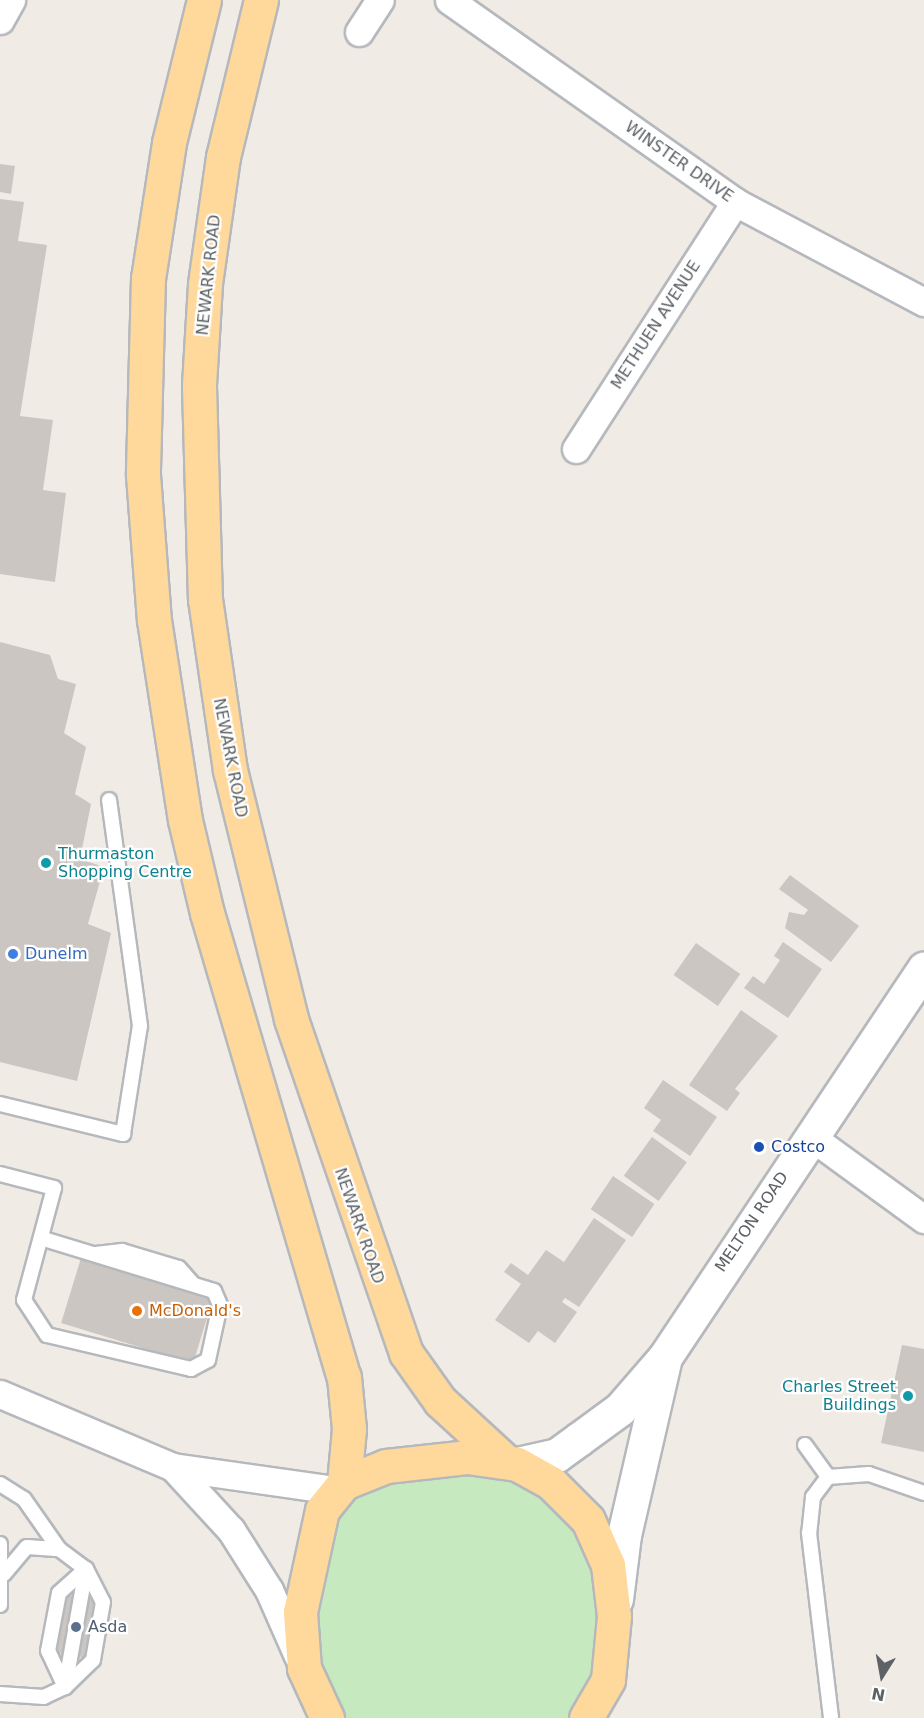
<!DOCTYPE html>
<style>
body{margin:0}
#map{position:relative;width:924px;height:1718px;overflow:hidden;background:#f0ebe4;font-family:"DejaVu Sans",sans-serif}
div>[style]{position:absolute}
[style*='--x']{left:calc(var(--x)*1px);top:calc(var(--y)*1px);width:calc(var(--w)*1px);rotate:calc(var(--a)*1deg)}
.green>*{inset:0;background:#c6e9bf}
.building>*{inset:0;background:#cbc6c1;transform-origin:0 0}
.roads{filter:drop-shadow(2px 0 #b5b8bc) drop-shadow(-2px 0 #b5b8bc) drop-shadow(0 2px #b5b8bc) drop-shadow(0 -2px #b5b8bc)}
.service>*{height:14px;margin:-7px;padding:0 7px;transform-origin:7px;border-radius:7px;background:#fff}
.minor>*{height:27px;margin:-13.5px;padding:0 13.5px;transform-origin:13.5px;border-radius:13.5px;background:#fff}
.tertiary>*{height:33px;margin:-16.5px;padding:0 16.5px;transform-origin:16.5px;border-radius:16.5px;background:#fff}
.trunk>*{height:33px;margin:-16.5px;padding:0 16.5px;transform-origin:16.5px;border-radius:16.5px;background:#ffd89b}
.dots>*{width:16px;height:16px;translate:-50% -50%;box-sizing:border-box;border:3px solid #fff;border-radius:50%}
span{translate:-50% -50%;white-space:nowrap;text-align:center;line-height:1.15;-webkit-text-stroke:4.5px #fff;paint-order:stroke}
.street-label{font-size:16px;color:#5c6266}
.culture-label{font-size:16px;color:#0d838f}
.left{translate:0 -50%;text-align:left}
.right{translate:-100% -50%;text-align:right}
.shop-label{font-size:16px;color:#366cbe}
.transit-label{font-size:16px;color:#164399}
.food-label{font-size:16px;color:#c56008}
.service-label{font-size:16px;color:#4e5e75}
.north{position:absolute;left:852px;top:1646px;width:60px;height:60px;-webkit-text-stroke:4px #fff;paint-order:stroke;rotate:191deg;font-size:16px;font-weight:700;line-height:24px;text-align:center;color:#5c6266}
.north::after{content:'';display:block;margin:auto;width:21px;height:27px;background:#5c6266;clip-path:polygon(50% 0,100% 100%,50% 72%,0 100%)}
</style>
<div id="map">
<div class="green">
<i style="clip-path:polygon(503px 1459px,588px 1520px,614px 1616px,586px 1718px,327px 1718px,300px 1612px,335px 1490px)"></i>
</div>
<div class="building">
<i style="clip-path:polygon(0 164px,15px 166px,11px 194px,0 192px)"></i>
<i style="clip-path:polygon(0 199px,24px 202px,18px 241px,47px 245px,20px 416px,53px 420px,43px 490px,66px 493px,55px 582px,0 574px)"></i>
<i style="clip-path:polygon(0 642px,50px 655px,58px 679px,76px 684px,64px 733px,86px 747px,75px 794px,91px 804px,80px 859px,104px 867px,88px 924px,111px 933px,77px 1081px,0 1062px)"></i>
<i style="clip-path:polygon(790px 875px,859px 926px,831px 962px,785px 928px,789px 912px,804px 915px,808px 910px,779px 889px)"></i>
<i style="clip-path:polygon(783px 942px,822px 969px,788px 1018px,744px 988px,753px 976px,764px 984px,780px 960px,774px 956px)"></i>
<i style="left:696px;top:943px;width:54px;height:39px;rotate:35deg"></i>
<i style="clip-path:polygon(741px 1010px,778px 1036px,735px 1089px,740px 1093px,727px 1111px,689px 1085px)"></i>
<i style="clip-path:polygon(663px 1080px,717px 1117px,690px 1156px,653px 1131px,661px 1120px,644px 1108px)"></i>
<i style="left:652px;top:1137px;width:43px;height:48px;rotate:36deg"></i>
<i style="left:613px;top:1176px;width:50px;height:40px;rotate:34deg"></i>
<i style="clip-path:polygon(594px 1218px,626px 1240px,579px 1307px,565px 1298px,562px 1302px,577px 1312px,555px 1343px,538px 1331px,529px 1343px,495px 1320px,521px 1284px,504px 1272px,511px 1263px,528px 1275px,546px 1250px,564px 1262px)"></i>
<i style="left:81px;top:1258px;width:138px;height:68px;rotate:17deg"></i>
<i style="clip-path:polygon(902px 1345px,924px 1349px,924px 1452px,881px 1443px)"></i>
<i style="left:54px;top:1592px;width:57px;height:59px;rotate:11deg"></i>
</div>
<div class="roads">
<div class="service">
<i style="--x:0;--y:1104;--w:127;--a:13.7"></i>
<i style="--x:123;--y:1134;--w:109;--a:-81.1"></i>
<i style="--x:140;--y:1026;--w:228;--a:-97.8"></i>
<i style="--x:0;--y:1174;--w:56;--a:14.5"></i>
<i style="--x:54;--y:1188;--w:116;--a:105"></i>
<i style="--x:24;--y:1300;--w:42;--a:56.7"></i>
<i style="--x:47;--y:1335;--w:148;--a:13.3"></i>
<i style="--x:191;--y:1369;--w:19;--a:-28"></i>
<i style="--x:208;--y:1360;--w:56;--a:-77.7"></i>
<i style="--x:220;--y:1305;--w:15;--a:-113"></i>
<i style="--x:214;--y:1291;--w:181;--a:-163"></i>
<i style="--x:96;--y:1254;--w:26;--a:-7"></i>
<i style="--x:122;--y:1251;--w:59;--a:16.6"></i>
<i style="--x:179;--y:1268;--w:21;--a:49"></i>
<i style="--x:805;--y:1445;--w:39;--a:54"></i>
<i style="--x:828;--y:1477;--w:41;--a:-4.2"></i>
<i style="--x:869;--y:1474;--w:58;--a:19.1"></i>
<i style="--x:828;--y:1477;--w:25;--a:127"></i>
<i style="--x:813;--y:1497;--w:36;--a:96"></i>
<i style="--x:809;--y:1533;--w:186;--a:83.2"></i>
<i style="--x:0;--y:1484;--w:28;--a:32"></i>
<i style="--x:24;--y:1499;--w:61;--a:55"></i>
<i style="--x:59;--y:1549;--w:34;--a:37"></i>
<i style="--x:86;--y:1569;--w:120;--a:100.1"></i>
<i style="--x:65;--y:1687;--w:23;--a:155"></i>
<i style="--x:44;--y:1697;--w:44;--a:-176.1"></i>
<i style="--x:0;--y:1544;--w:61;--a:90"></i>
<i style="--x:86;--y:1569;--w:37;--a:63"></i>
<i style="--x:103;--y:1602;--w:59;--a:99.8"></i>
<i style="--x:93;--y:1660;--w:39;--a:136"></i>
<i style="--x:65;--y:1687;--w:40;--a:-115"></i>
<i style="--x:48;--y:1651;--w:59;--a:-79.3"></i>
<i style="--x:59;--y:1593;--w:36;--a:-42"></i>
<i style="--x:4;--y:1574;--w:35;--a:-50"></i>
<i style="--x:27;--y:1547;--w:32;--a:4"></i>
</div>
<div class="minor">
<i style="--x:449;--y:0;--w:350;--a:35.2"></i>
<i style="--x:735;--y:202;--w:214;--a:27.9"></i>
<i style="--x:0;--y:20;--w:23;--a:-61"></i>
<i style="--x:359;--y:32;--w:38;--a:-57"></i>
<i style="--x:576;--y:449;--w:294;--a:-57.2"></i>
<i style="--x:810;--y:1136;--w:141;--a:36.1"></i>
<i style="--x:0;--y:1394;--w:188;--a:22.9"></i>
<i style="--x:173;--y:1467;--w:164;--a:8.1"></i>
<i style="--x:173;--y:1467;--w:86;--a:47.4"></i>
<i style="--x:231;--y:1530;--w:71;--a:57.7"></i>
<i style="--x:269;--y:1590;--w:72;--a:66.3"></i>
</div>
<div class="tertiary">
<i style="--x:517;--y:1464;--w:41;--a:-12.7"></i>
<i style="--x:557;--y:1455;--w:27;--a:-36"></i>
<i style="--x:579;--y:1439;--w:51;--a:-36.2"></i>
<i style="--x:620;--y:1409;--w:69;--a:-49.1"></i>
<i style="--x:665;--y:1357;--w:467;--a:-56.3"></i>
<i style="--x:616;--y:1599;--w:64;--a:-82.9"></i>
<i style="--x:624;--y:1535;--w:178;--a:-77"></i>
</div>
<div class="trunk">
<i style="--x:204;--y:0;--w:147;--a:103.8"></i>
<i style="--x:169;--y:143;--w:137;--a:98.8"></i>
<i style="--x:148;--y:278;--w:197;--a:91.5"></i>
<i style="--x:143;--y:475;--w:145;--a:85.7"></i>
<i style="--x:154;--y:620;--w:202;--a:81.2"></i>
<i style="--x:185;--y:820;--w:96;--a:76.7"></i>
<i style="--x:207;--y:913;--w:484;--a:73.6"></i>
<i style="--x:344;--y:1377;--w:52;--a:84.5"></i>
<i style="--x:349;--y:1429;--w:54;--a:95.3"></i>
<i style="--x:261;--y:0;--w:162;--a:103.6"></i>
<i style="--x:223;--y:157;--w:128;--a:98.1"></i>
<i style="--x:205;--y:284;--w:102;--a:93.4"></i>
<i style="--x:199;--y:386;--w:213;--a:88.4"></i>
<i style="--x:205;--y:599;--w:173;--a:81.7"></i>
<i style="--x:230;--y:770;--w:256;--a:76.2"></i>
<i style="--x:291;--y:1019;--w:353;--a:71"></i>
<i style="--x:406;--y:1353;--w:59;--a:54.7"></i>
<i style="--x:440;--y:1401;--w:86;--a:42.6"></i>
<i style="--x:327;--y:1718;--w:55;--a:-114.7"></i>
<i style="--x:304;--y:1668;--w:56;--a:-94.1"></i>
<i style="--x:300;--y:1612;--w:104;--a:-77.8"></i>
<i style="--x:322;--y:1510;--w:35;--a:-51"></i>
<i style="--x:344;--y:1483;--w:45;--a:-22"></i>
<i style="--x:386;--y:1466;--w:81;--a:-6.3"></i>
<i style="--x:467;--y:1457;--w:50;--a:8"></i>
<i style="--x:517;--y:1464;--w:39;--a:29"></i>
<i style="--x:551;--y:1483;--w:52;--a:45"></i>
<i style="--x:588;--y:1520;--w:49;--a:66"></i>
<i style="--x:608;--y:1565;--w:51;--a:83.3"></i>
<i style="--x:614;--y:1616;--w:64;--a:95.4"></i>
<i style="--x:608;--y:1680;--w:44;--a:120.1"></i>
</div>
</div>
<div class="dots">
<i style="left:46px;top:863px;background:#0f9aa8"></i>
<i style="left:13px;top:954px;background:#3f7fe0"></i>
<i style="left:759px;top:1147px;background:#1a4fb4"></i>
<i style="left:137px;top:1311px;background:#e8710a"></i>
<i style="left:908px;top:1396px;background:#0f9aa8"></i>
<i style="left:76px;top:1627px;background:#5c6f8a"></i>
</div>
<div class="street-label">
<span style="left:679px;top:162px;rotate:35deg">WINSTER DRIVE</span>
<span style="left:209px;top:275px;rotate:-84deg">NEWARK ROAD</span>
<span style="left:656px;top:325px;rotate:-57deg">METHUEN AVENUE</span>
<span style="left:230px;top:758px;rotate:79deg">NEWARK ROAD</span>
<span style="left:752px;top:1222px;rotate:-56deg">MELTON ROAD</span>
<span style="left:359px;top:1226px;rotate:71deg">NEWARK ROAD</span>
</div>
<div class="culture-label">
<span class="left" style="left:58px;top:863px">Thurmaston<br>Shopping Centre</span>
<span class="right" style="left:896px;top:1396px">Charles Street<br>Buildings</span>
</div>
<div class="shop-label">
<span class="left" style="left:25px;top:954px">Dunelm</span>
</div>
<div class="transit-label">
<span class="left" style="left:771px;top:1147px">Costco</span>
</div>
<div class="food-label">
<span class="left" style="left:149px;top:1311px">McDonald's</span>
</div>
<div class="service-label">
<span class="left" style="left:88px;top:1627px">Asda</span>
</div>
<div class="north">N</div>
</div>
